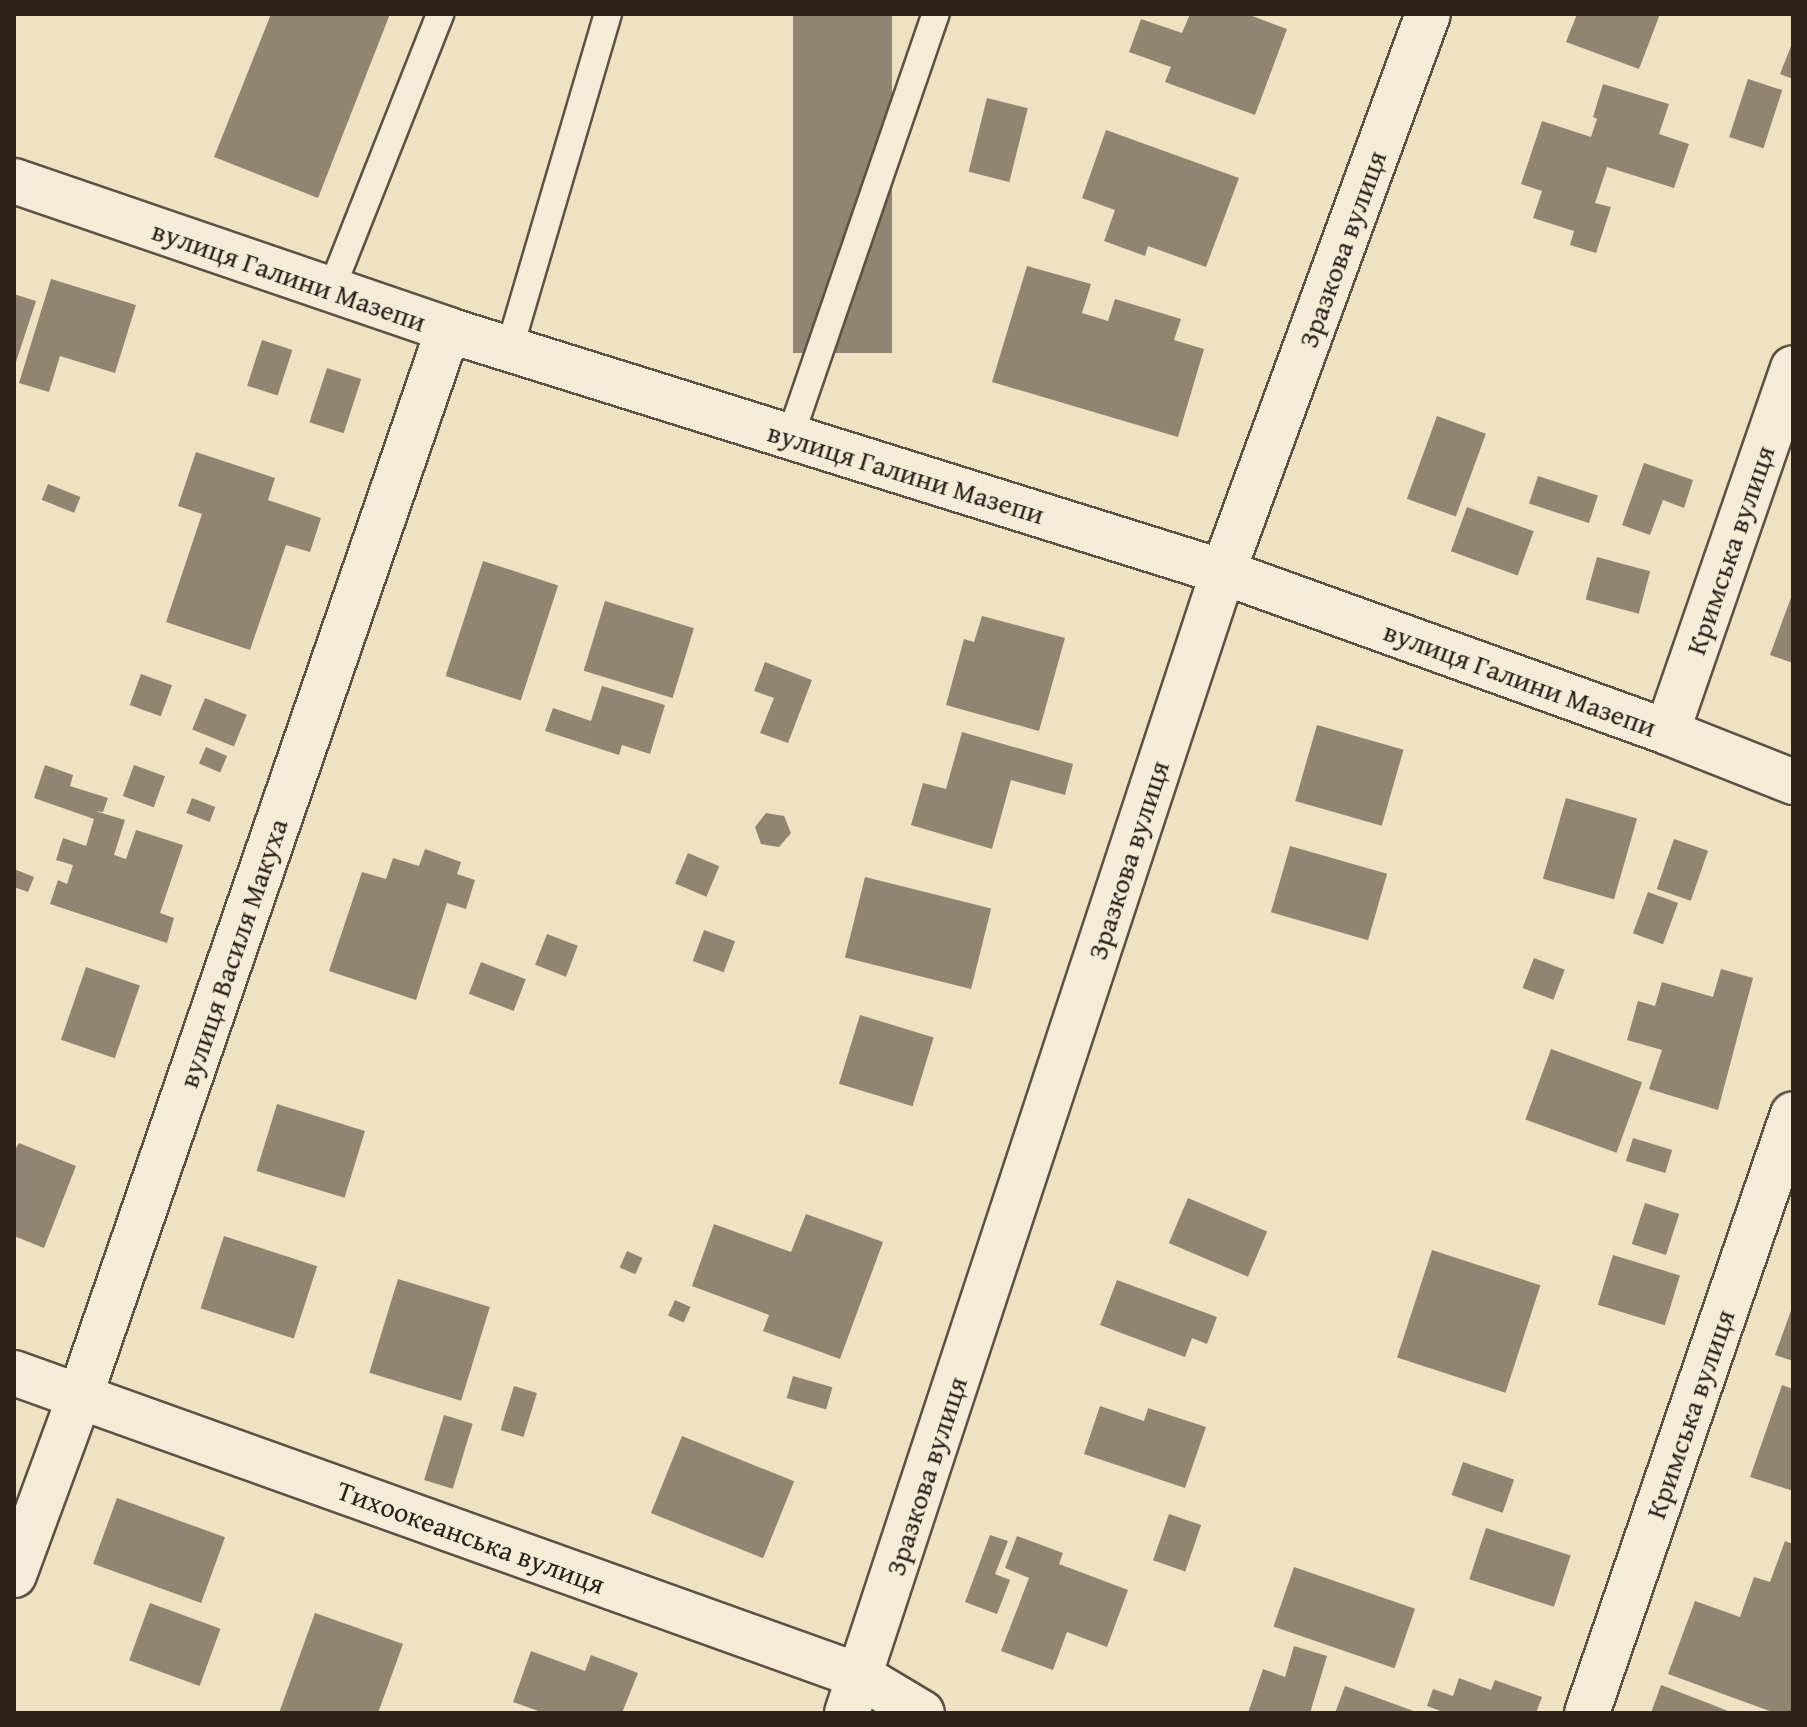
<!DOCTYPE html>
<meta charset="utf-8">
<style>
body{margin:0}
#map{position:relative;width:1807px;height:1727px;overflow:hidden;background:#efe2c3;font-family:"Gentium Book Plus",serif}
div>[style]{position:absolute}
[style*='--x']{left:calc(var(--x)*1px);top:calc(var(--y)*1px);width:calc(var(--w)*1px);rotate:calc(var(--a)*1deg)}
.building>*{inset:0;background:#918572;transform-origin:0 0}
.roads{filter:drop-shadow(2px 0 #5d5044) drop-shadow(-2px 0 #5d5044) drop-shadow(0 2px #5d5044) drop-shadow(0 -2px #5d5044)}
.service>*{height:26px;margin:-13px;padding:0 13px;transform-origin:13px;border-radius:13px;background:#f5ecd8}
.minor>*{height:44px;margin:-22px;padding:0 22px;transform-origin:22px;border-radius:22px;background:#f5ecd8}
.tertiary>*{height:44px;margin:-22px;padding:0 22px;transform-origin:22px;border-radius:22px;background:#f5ecd8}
span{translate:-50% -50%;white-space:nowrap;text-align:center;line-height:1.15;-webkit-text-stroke:7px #f5ecd8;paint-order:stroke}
.street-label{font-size:28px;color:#2c201a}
.frame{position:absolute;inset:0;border:16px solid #2c201a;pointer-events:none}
</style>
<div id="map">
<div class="building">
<i style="clip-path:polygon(271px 14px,390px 14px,318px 198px,214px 157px)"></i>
<i style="left:793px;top:14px;width:99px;height:339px"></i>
<i style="clip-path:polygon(1190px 14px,1247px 14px,1287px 29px,1255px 115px,1165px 82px,1171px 67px,1129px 52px,1141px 19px,1182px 33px)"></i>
<i style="clip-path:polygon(1577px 14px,1660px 14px,1639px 69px,1566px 42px)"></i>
<i style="clip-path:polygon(1793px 41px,1793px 79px,1780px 74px)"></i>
<i style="left:1748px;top:79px;width:36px;height:61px;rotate:18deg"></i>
<i style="clip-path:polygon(1603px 84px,1669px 104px,1659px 134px,1689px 144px,1674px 188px,1607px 167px,1595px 203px,1611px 207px,1596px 253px,1570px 245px,1574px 231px,1533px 218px,1542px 191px,1521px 184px,1542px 121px,1591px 137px,1597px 119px,1593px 117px)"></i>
<i style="left:987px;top:98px;width:42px;height:76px;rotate:14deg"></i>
<i style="clip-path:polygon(1106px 130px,1239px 178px,1206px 267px,1148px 246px,1145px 256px,1104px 241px,1115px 210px,1082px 198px)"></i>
<i style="clip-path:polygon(1027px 266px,1091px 284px,1082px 313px,1108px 321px,1115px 299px,1181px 319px,1174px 340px,1204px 349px,1178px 437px,992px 382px)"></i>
<i style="clip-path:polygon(51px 279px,136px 305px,115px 373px,60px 356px,49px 392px,19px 383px)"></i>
<i style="clip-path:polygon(14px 294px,36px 301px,15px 365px,14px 365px)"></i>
<i style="left:262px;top:340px;width:32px;height:48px;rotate:18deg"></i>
<i style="left:327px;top:368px;width:36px;height:57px;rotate:18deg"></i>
<i style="left:1437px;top:416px;width:52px;height:88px;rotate:20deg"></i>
<i style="clip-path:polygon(196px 452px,275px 478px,268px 500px,321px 518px,310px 552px,286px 545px,250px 650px,166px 622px,202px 514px,178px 506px)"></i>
<i style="clip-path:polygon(1644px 463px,1693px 480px,1684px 508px,1663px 500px,1650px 535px,1622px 525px)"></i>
<i style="left:1538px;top:476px;width:63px;height:29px;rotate:18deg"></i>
<i style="left:48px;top:484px;width:35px;height:17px;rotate:22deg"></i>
<i style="left:1467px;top:507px;width:71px;height:47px;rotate:20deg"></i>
<i style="left:1597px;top:557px;width:55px;height:44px;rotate:15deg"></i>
<i style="left:483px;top:561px;width:79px;height:121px;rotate:18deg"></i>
<i style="clip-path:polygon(1793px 592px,1793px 663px,1770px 655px)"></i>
<i style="left:605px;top:601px;width:93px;height:73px;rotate:17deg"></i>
<i style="clip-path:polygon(982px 616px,1065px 638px,1039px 731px,946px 705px,964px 639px,974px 642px)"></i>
<i style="clip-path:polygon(765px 662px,812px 680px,788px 743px,760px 733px,774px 698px,754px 691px)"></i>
<i style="left:141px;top:674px;width:33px;height:33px;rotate:20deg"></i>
<i style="clip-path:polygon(602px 686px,665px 705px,650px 754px,622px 745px,619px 755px,545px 731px,553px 708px,591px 721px)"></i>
<i style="left:205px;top:698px;width:45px;height:34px;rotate:22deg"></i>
<i style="left:1317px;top:725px;width:90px;height:79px;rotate:16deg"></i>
<i style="clip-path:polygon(962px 732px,1073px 764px,1065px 795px,1011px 780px,992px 849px,911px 825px,923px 783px,946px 789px)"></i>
<i style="left:206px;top:747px;width:23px;height:18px;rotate:23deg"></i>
<i style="clip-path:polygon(45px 765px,73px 775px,70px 786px,108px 798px,103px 812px,95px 811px,125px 820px,114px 855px,126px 859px,136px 830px,183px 845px,160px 913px,174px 918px,167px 943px,50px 904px,58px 880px,67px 884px,73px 865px,56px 860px,63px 838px,86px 846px,94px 819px,34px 798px)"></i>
<i style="left:134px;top:765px;width:33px;height:33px;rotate:20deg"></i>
<i style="left:192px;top:798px;width:25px;height:16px;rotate:21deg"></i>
<i style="left:1566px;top:798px;width:74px;height:84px;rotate:16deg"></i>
<i style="clip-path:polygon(766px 813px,784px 816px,791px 833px,779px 847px,761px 844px,755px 827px)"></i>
<i style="left:1674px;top:839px;width:36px;height:53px;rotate:19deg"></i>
<i style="left:1290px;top:846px;width:101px;height:69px;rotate:16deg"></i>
<i style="clip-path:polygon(425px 849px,461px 862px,457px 874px,475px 880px,466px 909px,447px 903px,416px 1000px,329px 971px,362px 872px,386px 879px,393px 858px,419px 866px)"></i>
<i style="left:688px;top:853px;width:34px;height:33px;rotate:23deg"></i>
<i style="clip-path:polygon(14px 869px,34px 877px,28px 892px,14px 887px)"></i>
<i style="left:865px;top:877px;width:130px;height:83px;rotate:14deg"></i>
<i style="left:1648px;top:892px;width:32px;height:44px;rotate:20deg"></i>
<i style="left:704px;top:930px;width:33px;height:33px;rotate:20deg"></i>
<i style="left:547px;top:934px;width:33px;height:33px;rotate:21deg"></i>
<i style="left:1534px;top:958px;width:33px;height:32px;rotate:21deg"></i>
<i style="left:481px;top:962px;width:48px;height:34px;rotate:21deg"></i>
<i style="left:86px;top:967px;width:57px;height:77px;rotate:19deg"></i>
<i style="clip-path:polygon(1721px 969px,1753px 978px,1718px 1110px,1649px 1089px,1662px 1050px,1627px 1040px,1638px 1001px,1655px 1006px,1662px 982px,1713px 997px)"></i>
<i style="left:860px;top:1015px;width:77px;height:72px;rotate:17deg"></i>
<i style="left:1551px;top:1049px;width:97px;height:75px;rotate:20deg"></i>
<i style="left:277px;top:1104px;width:92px;height:70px;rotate:17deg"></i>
<i style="left:1633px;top:1138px;width:41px;height:24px;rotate:17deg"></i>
<i style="clip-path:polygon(19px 1143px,76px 1166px,44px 1248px,14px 1236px,14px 1151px)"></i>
<i style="left:1188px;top:1198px;width:86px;height:49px;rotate:23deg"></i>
<i style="left:1645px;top:1203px;width:36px;height:43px;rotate:18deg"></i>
<i style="clip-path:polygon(806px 1214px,883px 1242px,840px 1359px,763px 1331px,769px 1315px,692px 1286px,714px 1224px,791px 1252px)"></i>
<i style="left:224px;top:1236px;width:98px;height:76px;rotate:18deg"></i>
<i style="left:1432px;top:1250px;width:114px;height:113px;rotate:18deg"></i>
<i style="left:627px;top:1251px;width:17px;height:18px;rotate:24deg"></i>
<i style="left:1613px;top:1255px;width:70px;height:52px;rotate:17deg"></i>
<i style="left:398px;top:1279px;width:96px;height:98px;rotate:17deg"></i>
<i style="clip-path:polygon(1117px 1280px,1217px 1317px,1207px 1344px,1192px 1338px,1185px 1357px,1100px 1325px)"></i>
<i style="left:675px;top:1300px;width:17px;height:17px;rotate:24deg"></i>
<i style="clip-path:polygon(1793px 1305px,1793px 1361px,1775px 1355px)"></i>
<i style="left:793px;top:1376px;width:41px;height:23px;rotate:16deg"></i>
<i style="clip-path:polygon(1782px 1385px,1793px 1389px,1793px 1491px,1750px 1477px)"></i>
<i style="left:514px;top:1386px;width:24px;height:46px;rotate:17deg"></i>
<i style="clip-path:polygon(1100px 1406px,1144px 1421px,1148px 1408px,1206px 1427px,1185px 1488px,1084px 1454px)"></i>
<i style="left:444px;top:1415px;width:30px;height:68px;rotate:17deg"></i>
<i style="left:682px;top:1436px;width:121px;height:83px;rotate:22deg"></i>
<i style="left:1463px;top:1462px;width:54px;height:35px;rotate:19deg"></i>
<i style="left:117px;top:1498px;width:115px;height:70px;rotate:20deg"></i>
<i style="left:1169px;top:1514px;width:34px;height:49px;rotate:19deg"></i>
<i style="left:1486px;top:1528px;width:89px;height:54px;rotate:18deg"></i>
<i style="clip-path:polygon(990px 1535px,1008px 1541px,995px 1574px,1010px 1580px,997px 1614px,965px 1602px)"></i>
<i style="clip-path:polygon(1017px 1536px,1063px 1553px,1059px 1564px,1128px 1590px,1107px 1647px,1067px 1632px,1053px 1670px,1001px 1651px,1029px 1578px,1005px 1568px)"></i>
<i style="clip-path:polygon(1785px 1541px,1793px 1544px,1793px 1713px,1775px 1713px,1668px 1674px,1695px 1601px,1740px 1617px,1754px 1577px,1770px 1582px)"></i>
<i style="left:1294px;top:1567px;width:128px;height:63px;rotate:19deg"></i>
<i style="left:150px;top:1603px;width:75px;height:61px;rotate:20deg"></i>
<i style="clip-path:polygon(315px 1613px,403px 1644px,378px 1713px,279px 1713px)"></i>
<i style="clip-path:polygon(1294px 1646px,1327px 1656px,1310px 1713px,1248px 1713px,1263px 1669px,1285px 1677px)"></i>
<i style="clip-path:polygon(531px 1651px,585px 1671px,591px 1655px,638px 1673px,622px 1713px,544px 1713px,513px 1702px)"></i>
<i style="clip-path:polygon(1459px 1678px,1491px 1690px,1495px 1680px,1542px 1697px,1536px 1713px,1446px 1713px,1427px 1706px,1433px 1689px,1453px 1696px)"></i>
<i style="clip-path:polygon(1661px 1685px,1713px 1705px,1733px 1713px,1651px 1713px)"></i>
<i style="clip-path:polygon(1345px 1686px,1419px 1713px,1335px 1713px)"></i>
</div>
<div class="roads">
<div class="service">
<i style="--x:331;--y:290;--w:297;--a:-68.4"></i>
<i style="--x:509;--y:350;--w:350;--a:-73.6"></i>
<i style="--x:790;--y:437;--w:447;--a:-71"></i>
</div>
<div class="minor">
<i style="--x:14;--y:181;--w:459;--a:18.9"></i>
<i style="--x:448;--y:330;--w:812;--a:17.34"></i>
<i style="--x:1223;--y:572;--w:472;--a:19.8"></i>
<i style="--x:1667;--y:732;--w:136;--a:21.6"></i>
<i style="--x:1667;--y:732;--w:385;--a:-70.9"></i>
<i style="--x:14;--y:1373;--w:899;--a:19.71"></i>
<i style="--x:860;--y:1676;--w:72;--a:30.8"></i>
<i style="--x:14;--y:1575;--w:191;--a:-69.8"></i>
<i style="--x:80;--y:1396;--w:1128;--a:-70.95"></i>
<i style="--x:1587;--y:1713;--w:633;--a:-71.02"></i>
</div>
<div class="tertiary">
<i style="--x:847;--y:1713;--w:1201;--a:-71.76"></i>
<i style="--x:1223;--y:572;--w:594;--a:-69.83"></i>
</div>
</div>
<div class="street-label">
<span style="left:1342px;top:249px;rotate:-70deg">Зразкова вулиця</span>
<span style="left:289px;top:276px;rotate:19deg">вулиця Галини Мазепи</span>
<span style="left:906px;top:473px;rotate:17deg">вулиця Галини Мазепи</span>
<span style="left:1730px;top:550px;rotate:-71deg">Кримська вулиця</span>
<span style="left:1520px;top:679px;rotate:20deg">вулиця Галини Мазепи</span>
<span style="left:1128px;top:860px;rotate:-72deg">Зразкова вулиця</span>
<span style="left:233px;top:953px;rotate:-71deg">вулиця Василя Макуха</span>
<span style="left:1690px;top:1414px;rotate:-71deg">Кримська вулиця</span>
<span style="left:926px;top:1476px;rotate:-72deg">Зразкова вулиця</span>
<span style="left:471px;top:1537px;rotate:20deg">Тихоокеанська вулиця</span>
</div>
<div class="frame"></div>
</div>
